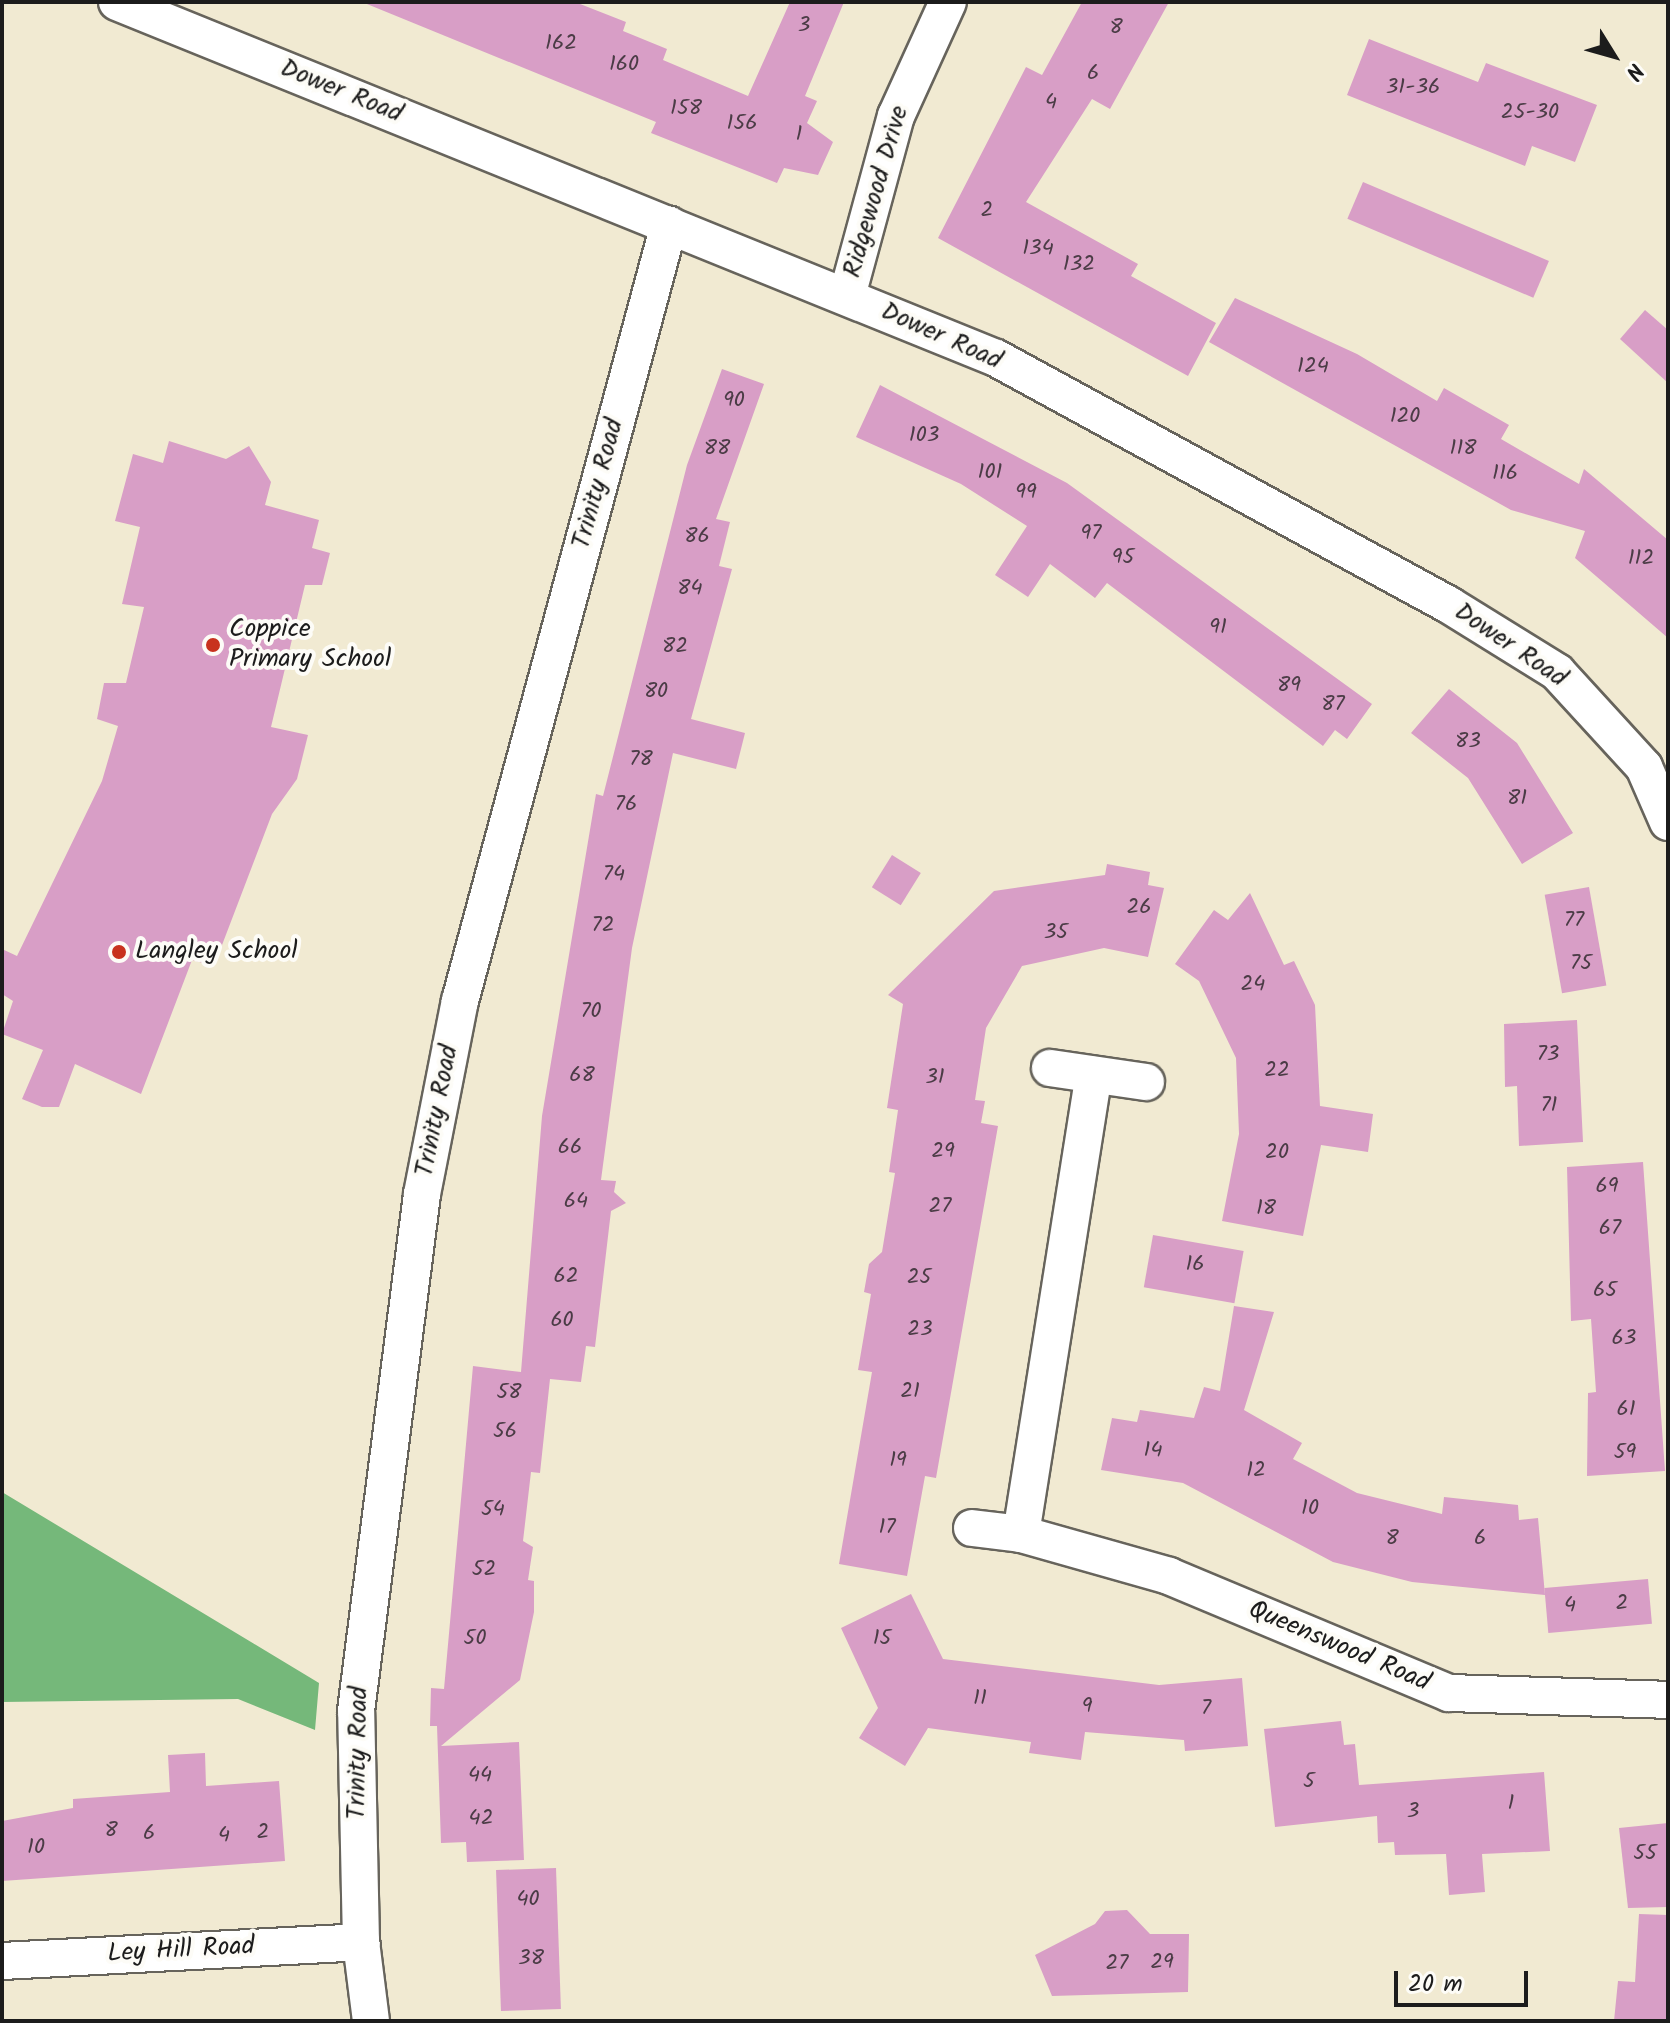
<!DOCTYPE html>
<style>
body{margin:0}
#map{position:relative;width:1670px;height:2023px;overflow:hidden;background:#f1ead2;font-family:Kalam,sans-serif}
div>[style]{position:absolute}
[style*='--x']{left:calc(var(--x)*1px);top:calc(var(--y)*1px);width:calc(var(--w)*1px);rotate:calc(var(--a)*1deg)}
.forest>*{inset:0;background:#75b87a}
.building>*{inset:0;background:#d89ec6;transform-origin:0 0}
.roads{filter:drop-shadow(2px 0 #67645c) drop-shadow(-2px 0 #67645c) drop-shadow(0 2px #67645c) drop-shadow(0 -2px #67645c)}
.street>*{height:36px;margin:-18px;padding:0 18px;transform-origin:18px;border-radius:18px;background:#fff}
.dots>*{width:22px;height:22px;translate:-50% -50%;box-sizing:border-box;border:4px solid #fdfcf7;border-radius:50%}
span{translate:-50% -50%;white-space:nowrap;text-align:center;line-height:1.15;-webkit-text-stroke:8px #fdfcf7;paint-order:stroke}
.number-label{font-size:22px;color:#4b3c46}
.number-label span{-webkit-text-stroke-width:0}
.street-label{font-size:26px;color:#1c1c1c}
.poi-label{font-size:26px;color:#1c1c1c}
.left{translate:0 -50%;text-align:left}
.frame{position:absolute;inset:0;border:4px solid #1c1c1c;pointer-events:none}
.north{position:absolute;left:1574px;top:16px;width:80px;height:80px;-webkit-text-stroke:6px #fdfcf7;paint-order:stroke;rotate:127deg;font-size:22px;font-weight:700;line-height:32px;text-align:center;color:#1c1c1c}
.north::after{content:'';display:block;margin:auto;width:28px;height:36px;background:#1c1c1c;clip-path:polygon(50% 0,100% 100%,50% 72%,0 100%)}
.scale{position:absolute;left:1394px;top:1971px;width:134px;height:36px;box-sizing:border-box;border:4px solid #1c1c1c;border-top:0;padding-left:10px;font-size:24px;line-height:28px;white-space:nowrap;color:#1c1c1c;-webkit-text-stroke:6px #fdfcf7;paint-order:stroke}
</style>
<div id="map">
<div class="forest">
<i style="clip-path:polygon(2px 1492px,319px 1683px,315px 1730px,238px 1699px,2px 1702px)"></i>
</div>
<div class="building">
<i style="clip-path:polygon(362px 2px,575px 2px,626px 22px,623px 31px,667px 49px,663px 60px,748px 96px,790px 2px,844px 2px,805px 96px,817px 101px,807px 123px,833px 142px,818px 175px,784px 168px,777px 183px,651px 133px,656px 122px)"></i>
<i style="clip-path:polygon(1082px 2px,1169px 2px,1110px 109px,1092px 99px,1026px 202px,1138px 264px,1131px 276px,1216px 323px,1188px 376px,938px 238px,1026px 67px,1042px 75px)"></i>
<i style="clip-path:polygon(1369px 39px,1478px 82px,1486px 63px,1597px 105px,1575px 162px,1532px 146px,1525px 166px,1347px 95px)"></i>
<i style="left:1363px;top:182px;width:202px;height:40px;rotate:23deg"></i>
<i style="clip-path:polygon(1235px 298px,1357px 354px,1437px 401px,1444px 388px,1509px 425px,1501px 439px,1579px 484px,1584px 469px,1668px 540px,1668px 638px,1575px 558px,1585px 531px,1511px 510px,1209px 342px)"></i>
<i style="clip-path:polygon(1645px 310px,1668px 330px,1668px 383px,1620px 339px)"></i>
<i style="clip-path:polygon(722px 369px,764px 384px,716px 519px,730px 522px,719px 566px,732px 569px,691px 719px,745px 733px,736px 769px,673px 753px,632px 948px,601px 1180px,616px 1181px,614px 1192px,626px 1203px,611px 1211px,595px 1347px,586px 1346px,581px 1382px,550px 1379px,540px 1473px,531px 1472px,523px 1541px,533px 1547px,528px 1580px,534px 1581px,534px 1612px,520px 1680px,441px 1746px,519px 1742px,524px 1860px,467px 1862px,466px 1842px,441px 1843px,437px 1726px,430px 1726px,431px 1688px,444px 1689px,473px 1366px,521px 1372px,542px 1116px,596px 794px,603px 796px,687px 465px)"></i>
<i style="clip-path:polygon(880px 385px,1067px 483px,1372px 704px,1347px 739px,1335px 730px,1323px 746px,1107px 583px,1095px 598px,1050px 564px,1028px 597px,995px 575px,1027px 526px,961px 484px,856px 437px)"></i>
<i style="clip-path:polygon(169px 441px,226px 459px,249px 446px,271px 482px,265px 505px,319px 520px,312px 548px,330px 553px,322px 585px,305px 585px,271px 727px,308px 735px,297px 779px,272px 814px,214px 966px,192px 960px,141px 1094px,75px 1064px,59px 1107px,42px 1107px,22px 1099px,43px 1050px,2px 1034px,13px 1001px,2px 994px,2px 949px,17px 956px,102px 781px,118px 726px,97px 719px,104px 683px,126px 683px,144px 607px,122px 604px,140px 527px,115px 521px,133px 454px,163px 463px)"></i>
<i style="clip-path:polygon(1449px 689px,1517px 743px,1573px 833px,1522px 864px,1468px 778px,1411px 733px)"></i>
<i style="left:892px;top:855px;width:34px;height:38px;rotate:32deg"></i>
<i style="clip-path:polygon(1107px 864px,1150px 872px,1148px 885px,1164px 888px,1148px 957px,1104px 948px,1022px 966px,986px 1028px,975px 1100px,985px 1101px,981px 1123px,998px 1126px,936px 1478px,925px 1476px,907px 1576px,839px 1564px,872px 1372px,858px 1370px,871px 1294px,864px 1292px,869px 1264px,882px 1252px,895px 1173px,889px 1172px,898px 1110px,887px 1108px,903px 1004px,888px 995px,994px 891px,1105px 875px)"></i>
<i style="left:1589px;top:887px;width:100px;height:45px;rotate:80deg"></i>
<i style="clip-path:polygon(1250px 893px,1284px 965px,1294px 961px,1315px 1005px,1320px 1106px,1373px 1114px,1368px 1152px,1321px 1145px,1303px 1236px,1222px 1221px,1239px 1134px,1236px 1058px,1199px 981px,1175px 964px,1214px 910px,1228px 920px)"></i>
<i style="clip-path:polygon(1577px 1020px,1583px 1142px,1519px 1146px,1517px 1086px,1505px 1087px,1504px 1024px)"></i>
<i style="clip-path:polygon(1643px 1162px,1665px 1471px,1587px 1476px,1588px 1393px,1596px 1392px,1591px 1319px,1571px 1321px,1567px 1167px)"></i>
<i style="left:1153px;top:1235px;width:92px;height:53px;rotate:10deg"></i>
<i style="clip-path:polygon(1234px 1306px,1274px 1312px,1244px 1410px,1302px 1443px,1293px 1459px,1357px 1493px,1442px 1514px,1444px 1497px,1518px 1505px,1519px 1520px,1538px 1518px,1545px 1595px,1412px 1582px,1333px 1562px,1183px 1483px,1101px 1470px,1112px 1418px,1137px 1422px,1140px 1410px,1194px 1418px,1204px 1387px,1220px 1391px)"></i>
<i style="left:1648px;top:1579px;width:45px;height:104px;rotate:85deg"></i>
<i style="clip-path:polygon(911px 1594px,943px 1659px,1159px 1685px,1242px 1678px,1248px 1746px,1185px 1751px,1184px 1740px,1085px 1732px,1081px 1760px,1029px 1753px,1031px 1742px,928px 1728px,905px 1766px,859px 1738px,878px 1708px,841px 1628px)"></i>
<i style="clip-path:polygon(1341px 1721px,1344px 1745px,1355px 1744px,1359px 1785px,1544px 1772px,1550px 1851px,1482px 1854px,1485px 1892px,1449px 1895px,1446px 1854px,1395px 1855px,1394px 1842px,1378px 1843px,1377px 1816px,1275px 1827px,1264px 1729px)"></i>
<i style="clip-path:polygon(205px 1753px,206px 1786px,279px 1781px,285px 1861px,2px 1881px,2px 1821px,73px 1808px,73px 1799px,170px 1792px,168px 1755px)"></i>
<i style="clip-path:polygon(1668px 1823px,1668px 1907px,1628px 1908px,1619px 1828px)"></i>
<i style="left:556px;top:1868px;width:141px;height:60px;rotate:88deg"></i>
<i style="clip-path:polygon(1127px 1910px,1150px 1934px,1189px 1934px,1188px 1992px,1052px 1996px,1035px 1955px,1095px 1924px,1105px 1911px)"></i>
<i style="clip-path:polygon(1639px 1914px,1668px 1915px,1668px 2021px,1614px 2021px,1618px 1981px,1635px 1982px)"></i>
</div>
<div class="roads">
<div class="street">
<i style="--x:117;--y:2;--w:948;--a:22.05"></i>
<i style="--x:996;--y:358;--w:516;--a:28.6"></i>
<i style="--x:1449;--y:605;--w:127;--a:31.8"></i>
<i style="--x:1557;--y:672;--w:129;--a:47.5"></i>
<i style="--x:1644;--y:767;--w:60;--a:66.4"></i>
<i style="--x:847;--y:296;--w:187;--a:-74.8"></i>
<i style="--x:896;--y:116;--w:125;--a:-65.5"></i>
<i style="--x:1050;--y:1068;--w:97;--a:8.3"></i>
<i style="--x:972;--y:1528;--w:49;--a:7"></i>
<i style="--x:1021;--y:1534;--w:154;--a:15.8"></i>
<i style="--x:1169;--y:1576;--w:303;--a:22.7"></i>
<i style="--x:1449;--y:1693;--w:219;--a:1.8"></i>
<i style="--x:1021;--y:1534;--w:465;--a:-81"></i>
<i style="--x:2;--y:1961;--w:360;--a:-3"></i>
<i style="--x:371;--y:2021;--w:80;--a:-97.2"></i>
<i style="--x:361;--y:1942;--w:231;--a:-91.2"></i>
<i style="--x:356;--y:1711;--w:521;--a:-82.72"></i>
<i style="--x:422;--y:1194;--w:197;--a:-78.9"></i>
<i style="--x:460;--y:1001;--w:804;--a:-74.93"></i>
</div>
</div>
<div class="dots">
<i style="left:213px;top:645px;background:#c8321e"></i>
<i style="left:119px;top:952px;background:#c8321e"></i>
</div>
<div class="number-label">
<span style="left:804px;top:26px">3</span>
<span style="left:1116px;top:28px">8</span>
<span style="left:561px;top:44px">162</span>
<span style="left:624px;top:65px">160</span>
<span style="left:1093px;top:74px">6</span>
<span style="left:1413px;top:88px">31-36</span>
<span style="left:1051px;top:103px">4</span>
<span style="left:686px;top:109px">158</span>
<span style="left:1530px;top:113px">25-30</span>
<span style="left:742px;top:124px">156</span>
<span style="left:799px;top:135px">1</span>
<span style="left:987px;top:211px">2</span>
<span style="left:1038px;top:249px">134</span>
<span style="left:1079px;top:265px">132</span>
<span style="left:1313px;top:367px">124</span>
<span style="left:734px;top:401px">90</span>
<span style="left:1405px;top:417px">120</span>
<span style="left:924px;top:436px">103</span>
<span style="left:717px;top:449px">88</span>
<span style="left:1463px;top:449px">118</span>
<span style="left:990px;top:473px">101</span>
<span style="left:1505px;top:474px">116</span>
<span style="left:1026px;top:493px">99</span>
<span style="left:1091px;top:534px">97</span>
<span style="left:697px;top:537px">86</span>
<span style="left:1123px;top:558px">95</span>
<span style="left:1641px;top:559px">112</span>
<span style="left:690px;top:589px">84</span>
<span style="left:1218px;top:628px">91</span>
<span style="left:675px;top:647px">82</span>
<span style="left:1289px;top:686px">89</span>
<span style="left:656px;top:692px">80</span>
<span style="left:1333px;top:705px">87</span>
<span style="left:1468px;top:742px">83</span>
<span style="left:641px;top:760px">78</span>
<span style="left:1517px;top:799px">81</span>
<span style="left:626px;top:805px">76</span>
<span style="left:614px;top:875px">74</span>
<span style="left:1139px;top:908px">26</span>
<span style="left:1574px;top:921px">77</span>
<span style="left:603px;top:926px">72</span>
<span style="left:1056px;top:933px">35</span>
<span style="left:1581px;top:964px">75</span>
<span style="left:1253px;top:985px">24</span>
<span style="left:591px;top:1012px">70</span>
<span style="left:1548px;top:1055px">73</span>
<span style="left:1277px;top:1071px">22</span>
<span style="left:582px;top:1076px">68</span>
<span style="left:935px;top:1078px">31</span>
<span style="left:1549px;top:1106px">71</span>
<span style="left:570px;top:1148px">66</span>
<span style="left:943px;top:1152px">29</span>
<span style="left:1277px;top:1153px">20</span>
<span style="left:1607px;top:1187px">69</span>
<span style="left:576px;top:1202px">64</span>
<span style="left:940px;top:1207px">27</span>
<span style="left:1266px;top:1209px">18</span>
<span style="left:1610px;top:1229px">67</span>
<span style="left:1195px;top:1265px">16</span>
<span style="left:566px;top:1277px">62</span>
<span style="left:919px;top:1278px">25</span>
<span style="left:1605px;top:1291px">65</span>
<span style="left:562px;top:1321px">60</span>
<span style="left:920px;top:1330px">23</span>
<span style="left:1624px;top:1339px">63</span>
<span style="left:910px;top:1392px">21</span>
<span style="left:509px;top:1393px">58</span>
<span style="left:1626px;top:1410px">61</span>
<span style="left:505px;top:1432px">56</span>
<span style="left:1153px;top:1451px">14</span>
<span style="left:1625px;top:1453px">59</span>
<span style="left:898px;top:1461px">19</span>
<span style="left:1256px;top:1471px">12</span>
<span style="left:1310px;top:1509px">10</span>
<span style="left:493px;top:1510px">54</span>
<span style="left:887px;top:1528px">17</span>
<span style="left:1392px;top:1539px">8</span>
<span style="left:1480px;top:1539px">6</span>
<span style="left:484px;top:1570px">52</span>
<span style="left:1622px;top:1604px">2</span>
<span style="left:1570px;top:1606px">4</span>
<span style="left:475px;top:1639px">50</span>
<span style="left:882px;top:1639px">15</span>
<span style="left:980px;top:1699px">11</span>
<span style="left:1087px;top:1707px">9</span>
<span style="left:1206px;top:1709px">7</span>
<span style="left:480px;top:1776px">44</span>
<span style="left:1309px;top:1782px">5</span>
<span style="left:1511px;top:1804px">1</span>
<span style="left:1413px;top:1812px">3</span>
<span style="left:481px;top:1819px">42</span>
<span style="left:111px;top:1831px">8</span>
<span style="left:263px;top:1833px">2</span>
<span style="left:149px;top:1834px">6</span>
<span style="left:224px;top:1836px">4</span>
<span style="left:36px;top:1848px">10</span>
<span style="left:1645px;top:1854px">55</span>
<span style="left:528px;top:1900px">40</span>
<span style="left:531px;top:1959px">38</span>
<span style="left:1162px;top:1963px">29</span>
<span style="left:1117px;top:1964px">27</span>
</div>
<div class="street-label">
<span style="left:341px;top:92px;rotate:22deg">Dower Road</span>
<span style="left:877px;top:192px;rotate:-74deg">Ridgewood Drive</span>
<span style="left:941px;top:337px;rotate:24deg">Dower Road</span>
<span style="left:599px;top:484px;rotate:-75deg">Trinity Road</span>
<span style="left:1510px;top:646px;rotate:34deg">Dower Road</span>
<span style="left:438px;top:1111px;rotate:-79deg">Trinity Road</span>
<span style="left:1339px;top:1647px;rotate:23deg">Queenswood Road</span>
<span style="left:359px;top:1753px;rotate:-89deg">Trinity Road</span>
<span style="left:181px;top:1951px;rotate:-3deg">Ley Hill Road</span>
</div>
<div class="poi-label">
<span class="left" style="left:229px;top:645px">Coppice<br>Primary School</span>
<span class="left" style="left:135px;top:952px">Langley School</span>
</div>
<div class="frame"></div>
<div class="north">N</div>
<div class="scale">20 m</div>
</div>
